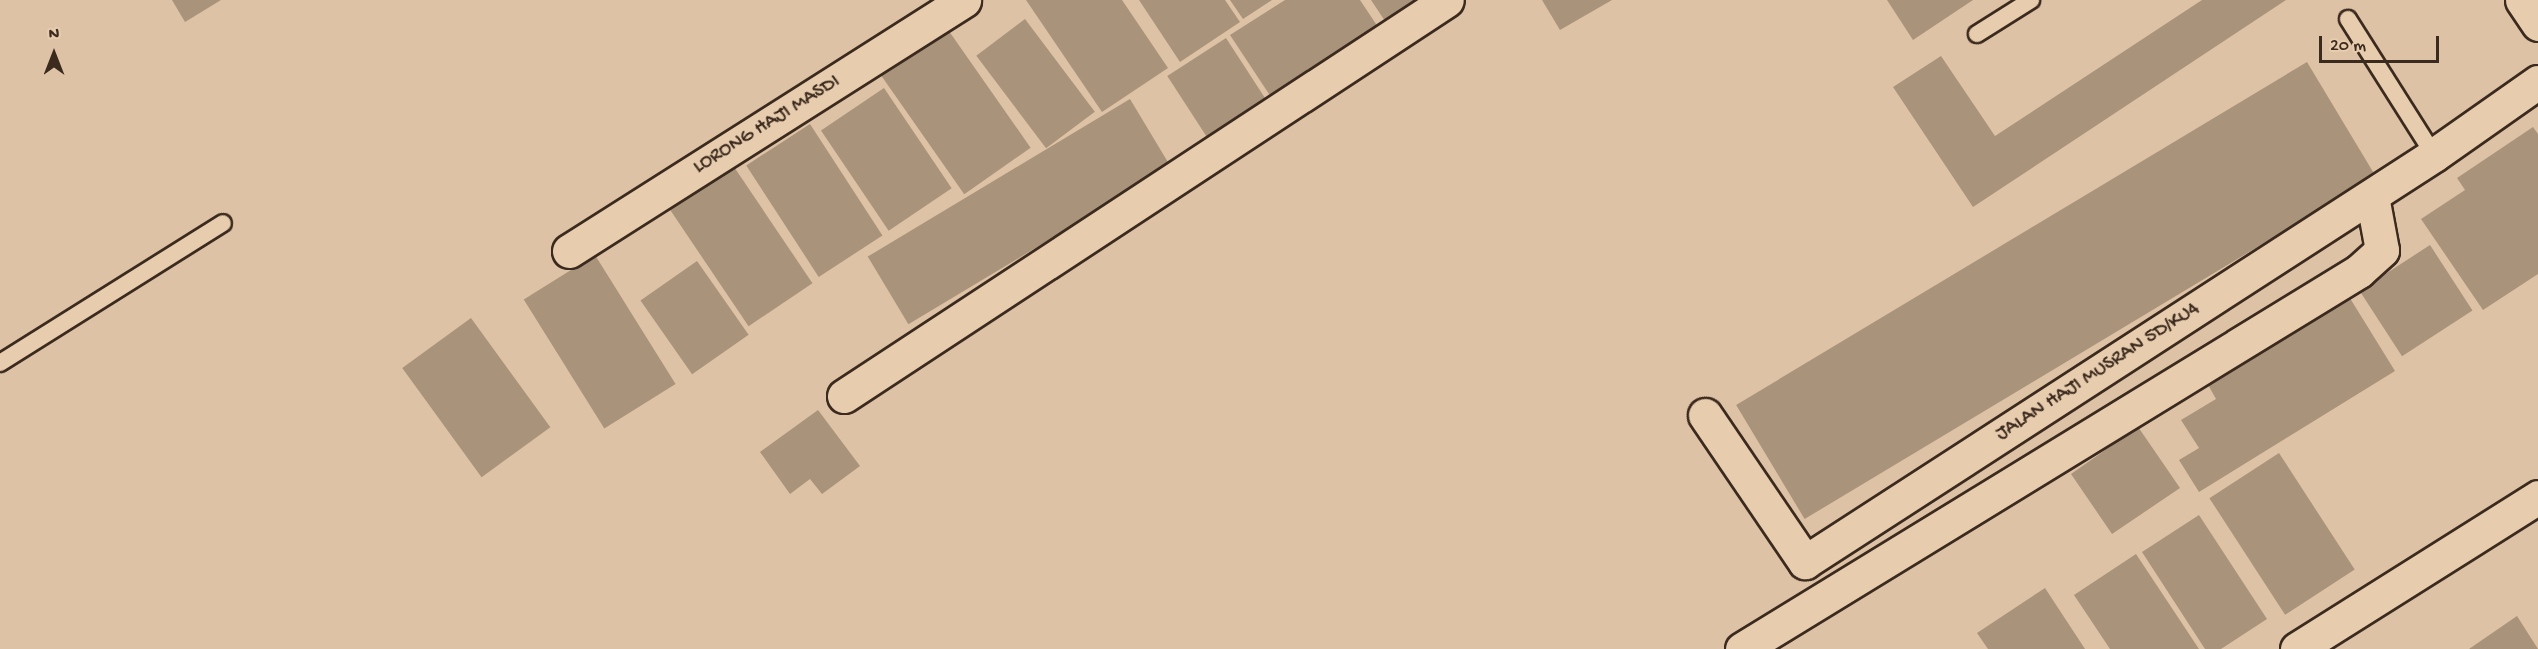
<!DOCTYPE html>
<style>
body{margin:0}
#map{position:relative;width:2538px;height:649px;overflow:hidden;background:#ddc2a5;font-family:"Gochi Hand",sans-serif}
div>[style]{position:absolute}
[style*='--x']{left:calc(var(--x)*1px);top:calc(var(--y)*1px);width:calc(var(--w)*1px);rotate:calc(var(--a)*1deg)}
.building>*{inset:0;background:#aa937b;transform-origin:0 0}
.roads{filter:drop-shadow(2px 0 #3b2a1e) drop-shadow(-2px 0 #3b2a1e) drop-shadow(0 2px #3b2a1e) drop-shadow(0 -2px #3b2a1e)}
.service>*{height:16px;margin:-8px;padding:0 8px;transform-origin:8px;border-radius:8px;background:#e7ccae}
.minor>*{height:33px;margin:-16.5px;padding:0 16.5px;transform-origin:16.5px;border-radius:16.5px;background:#e7ccae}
.tertiary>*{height:33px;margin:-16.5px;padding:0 16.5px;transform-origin:16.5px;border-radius:16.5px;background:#e7ccae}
span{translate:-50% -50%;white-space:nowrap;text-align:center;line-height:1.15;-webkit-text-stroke:4.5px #e7ccae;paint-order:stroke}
.street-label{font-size:20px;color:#3b2a1e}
.north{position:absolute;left:24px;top:24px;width:60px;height:60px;-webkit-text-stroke:4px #e7ccae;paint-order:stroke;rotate:0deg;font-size:16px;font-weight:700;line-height:24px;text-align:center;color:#3b2a1e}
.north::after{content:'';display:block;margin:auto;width:21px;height:27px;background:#3b2a1e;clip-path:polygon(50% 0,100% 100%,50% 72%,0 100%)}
.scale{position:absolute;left:2319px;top:36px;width:120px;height:27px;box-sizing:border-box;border:3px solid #3b2a1e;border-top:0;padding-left:8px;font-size:18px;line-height:21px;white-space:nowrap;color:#3b2a1e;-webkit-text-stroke:4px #e7ccae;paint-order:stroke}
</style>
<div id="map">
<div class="building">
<i style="clip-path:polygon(172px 0,221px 0,185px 22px)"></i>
<i style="clip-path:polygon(1026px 0,1122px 0,1168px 68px,1102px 112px)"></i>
<i style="clip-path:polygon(1139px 0,1225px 0,1240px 22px,1180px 62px)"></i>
<i style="clip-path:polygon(1230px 0,1272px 0,1243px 19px)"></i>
<i style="clip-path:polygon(1285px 0,1360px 0,1378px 27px,1271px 97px,1230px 35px)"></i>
<i style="clip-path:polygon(1371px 0,1423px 0,1387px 24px)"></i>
<i style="clip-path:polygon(1542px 0,1612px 0,1560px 30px)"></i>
<i style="clip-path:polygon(1887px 0,1973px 0,1913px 40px)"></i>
<i style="clip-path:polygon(2202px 0,2286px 0,1973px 207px,1893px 87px,1941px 56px,1995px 136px)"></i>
<i style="left:1025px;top:19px;width:116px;height:61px;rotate:53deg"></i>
<i style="left:944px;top:24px;width:151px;height:81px;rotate:55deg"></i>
<i style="left:1226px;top:38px;width:76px;height:70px;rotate:57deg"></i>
<i style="left:2307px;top:62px;width:133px;height:666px;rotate:59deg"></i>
<i style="left:884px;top:88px;width:121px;height:76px;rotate:56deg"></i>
<i style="left:1130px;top:99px;width:79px;height:306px;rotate:59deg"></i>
<i style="left:810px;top:124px;width:133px;height:76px;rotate:57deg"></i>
<i style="clip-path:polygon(2533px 127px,2538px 134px,2538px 274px,2483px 310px,2421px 219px,2465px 190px,2457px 178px)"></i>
<i style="left:728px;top:158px;width:151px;height:77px;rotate:56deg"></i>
<i style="left:2430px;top:245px;width:78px;height:84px;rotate:57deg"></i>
<i style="left:595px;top:255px;width:152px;height:84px;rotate:58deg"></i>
<i style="left:697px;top:261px;width:90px;height:69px;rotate:55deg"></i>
<i style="clip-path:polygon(2348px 295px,2395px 371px,2199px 492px,2179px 460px,2199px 448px,2181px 420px,2216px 399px,2207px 383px)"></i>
<i style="left:471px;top:318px;width:135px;height:85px;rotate:54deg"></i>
<i style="clip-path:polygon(818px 410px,860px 466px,822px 494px,810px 479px,790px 494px,760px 452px)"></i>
<i style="clip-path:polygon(2132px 418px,2180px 488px,2112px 534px,2071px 474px,2111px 446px,2104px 437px)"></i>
<i style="left:2279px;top:453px;width:139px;height:83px;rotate:57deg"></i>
<i style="clip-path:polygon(2199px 515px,2267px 619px,2221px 649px,2205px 649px,2142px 552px)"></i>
<i style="clip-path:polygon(2136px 554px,2199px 649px,2110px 649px,2074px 595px)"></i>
<i style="clip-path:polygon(2045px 588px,2085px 649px,1988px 649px,1977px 633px)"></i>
<i style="clip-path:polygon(2517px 616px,2538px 649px,2469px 649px)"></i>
</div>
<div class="roads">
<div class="service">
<i style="--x:2348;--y:19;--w:161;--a:57.7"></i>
<i style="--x:1977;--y:34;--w:64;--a:-32.2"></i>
<i style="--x:0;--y:363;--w:263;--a:-32.1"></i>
</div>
<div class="minor">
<i style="--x:569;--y:251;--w:468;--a:-32.4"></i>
<i style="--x:844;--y:396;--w:721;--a:-33.29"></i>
<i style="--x:1705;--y:415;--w:178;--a:55.8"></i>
<i style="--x:1805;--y:562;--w:749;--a:-32.91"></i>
<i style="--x:2434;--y:155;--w:127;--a:-35.1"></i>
<i style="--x:1742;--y:649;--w:724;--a:-31.49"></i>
<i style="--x:2359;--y:271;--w:31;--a:-42"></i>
<i style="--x:2382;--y:250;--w:55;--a:-100.5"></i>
<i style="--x:2297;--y:649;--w:285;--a:-32.2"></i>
</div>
<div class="tertiary">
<i style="--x:2522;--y:0;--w:29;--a:56"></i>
</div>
</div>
<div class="street-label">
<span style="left:767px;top:125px;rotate:-32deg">LORONG HAJI MASDI</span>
<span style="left:2098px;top:372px;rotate:-33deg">JALAN HAJI MUSRAN 5D/KU4</span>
</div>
<div class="north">N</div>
<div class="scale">20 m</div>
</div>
